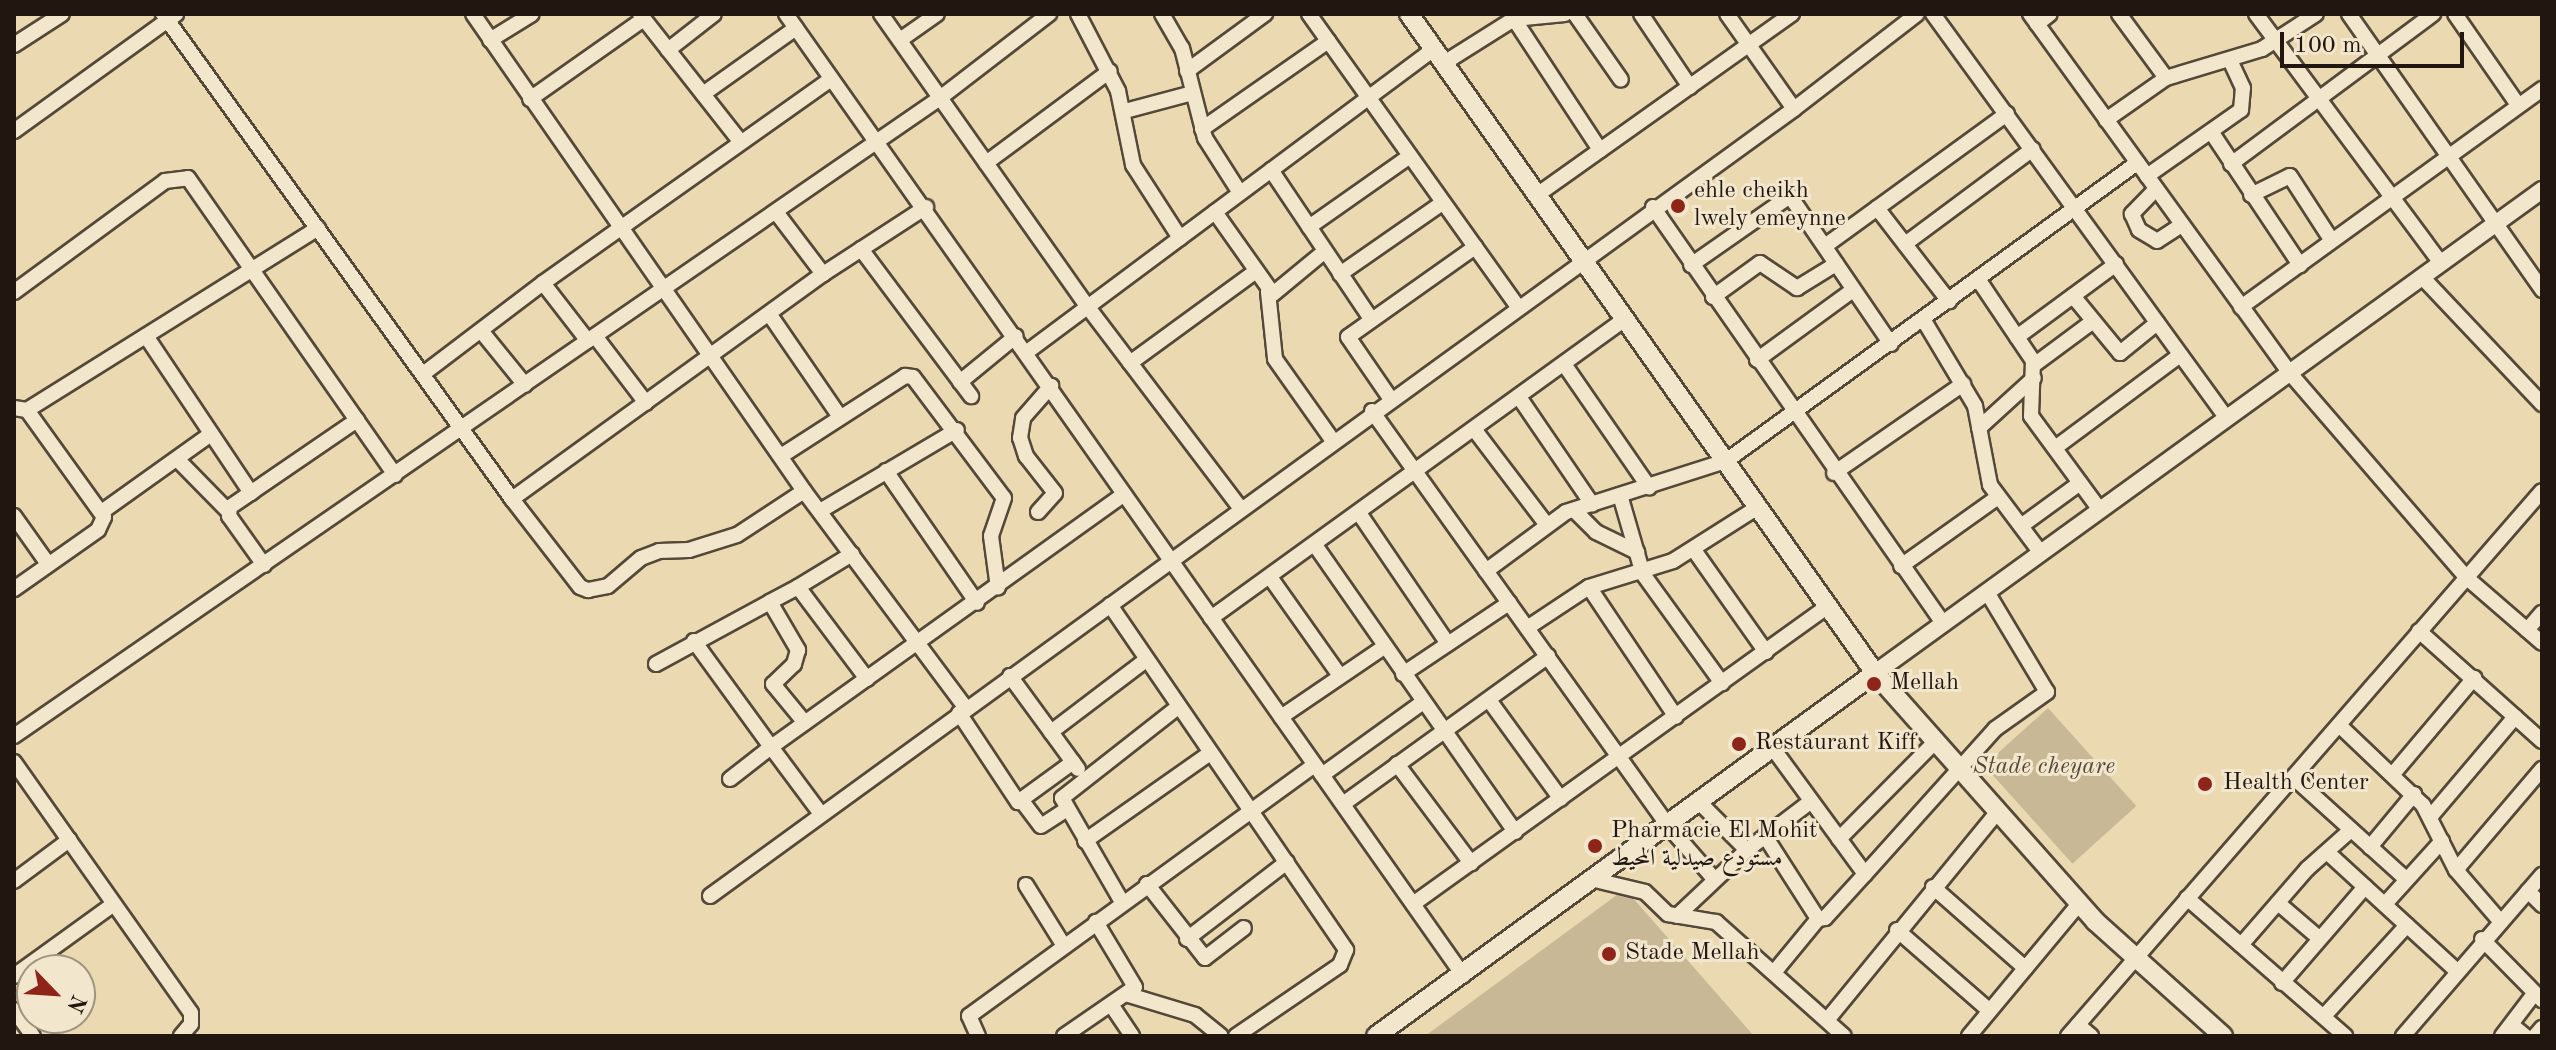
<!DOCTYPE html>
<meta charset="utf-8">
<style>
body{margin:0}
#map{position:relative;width:2556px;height:1050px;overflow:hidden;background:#ebd9b2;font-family:"Old Standard TT",Amiri,serif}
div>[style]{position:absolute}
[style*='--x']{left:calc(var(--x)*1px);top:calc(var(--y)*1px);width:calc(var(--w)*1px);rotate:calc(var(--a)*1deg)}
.green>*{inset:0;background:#c9b896;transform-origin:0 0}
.roads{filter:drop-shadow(2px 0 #544838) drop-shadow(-2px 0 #544838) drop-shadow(0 2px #544838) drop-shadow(0 -2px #544838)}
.minor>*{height:14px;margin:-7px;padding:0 7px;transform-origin:7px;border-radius:7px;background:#f2e6cd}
.tertiary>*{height:16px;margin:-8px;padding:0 8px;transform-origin:8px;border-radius:8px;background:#f2e6cd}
.secondary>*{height:18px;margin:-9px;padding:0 9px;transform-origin:9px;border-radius:9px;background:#f2e6cd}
.dots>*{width:22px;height:22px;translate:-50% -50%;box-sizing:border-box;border:4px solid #f2e6cd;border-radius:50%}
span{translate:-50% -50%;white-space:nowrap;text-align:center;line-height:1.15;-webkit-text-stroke:6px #f2e6cd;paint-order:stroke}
.poi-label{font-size:24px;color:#221710}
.left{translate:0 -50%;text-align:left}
.park-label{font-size:24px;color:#544738;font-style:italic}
.frame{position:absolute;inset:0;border:16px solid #221710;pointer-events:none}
.north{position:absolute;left:16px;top:954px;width:80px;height:80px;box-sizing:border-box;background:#f2e6cd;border:2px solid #9f9381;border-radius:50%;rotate:115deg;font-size:22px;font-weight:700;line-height:32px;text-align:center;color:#221710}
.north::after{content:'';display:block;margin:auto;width:28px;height:36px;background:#8f2418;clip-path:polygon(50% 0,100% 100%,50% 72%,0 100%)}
.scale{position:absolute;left:2280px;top:32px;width:184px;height:36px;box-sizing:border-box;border:4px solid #221710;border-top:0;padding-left:10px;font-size:24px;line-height:28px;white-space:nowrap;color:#221710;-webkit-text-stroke:6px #f2e6cd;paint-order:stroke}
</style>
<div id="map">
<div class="green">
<i style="left:2048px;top:708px;width:132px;height:86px;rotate:48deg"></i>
<i style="clip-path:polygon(1625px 889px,1754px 1036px,1425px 1036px)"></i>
</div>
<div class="roads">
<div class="minor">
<i style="--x:163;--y:14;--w:598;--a:54.26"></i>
<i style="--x:512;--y:499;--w:384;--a:-35.9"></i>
<i style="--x:823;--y:274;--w:123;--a:-33"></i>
<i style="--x:473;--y:14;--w:581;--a:55.24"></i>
<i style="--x:804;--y:491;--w:271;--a:53.3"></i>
<i style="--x:640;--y:14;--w:162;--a:51.8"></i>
<i style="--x:786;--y:14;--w:1176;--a:54.84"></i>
<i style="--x:881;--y:14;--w:357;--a:54.8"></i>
<i style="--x:1087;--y:306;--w:255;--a:52.8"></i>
<i style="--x:1078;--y:14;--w:87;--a:62.5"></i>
<i style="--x:1118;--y:91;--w:76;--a:78.5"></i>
<i style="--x:1133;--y:165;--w:87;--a:57.2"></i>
<i style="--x:1162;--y:14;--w:39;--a:60"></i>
<i style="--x:1182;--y:48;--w:93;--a:75.7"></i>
<i style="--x:1205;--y:138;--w:65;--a:57.5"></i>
<i style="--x:1309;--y:14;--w:359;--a:54.5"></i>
<i style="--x:1575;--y:14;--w:80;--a:55.1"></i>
<i style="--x:1641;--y:14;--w:88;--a:56.1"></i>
<i style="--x:1727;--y:14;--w:116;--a:54.8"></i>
<i style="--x:1933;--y:14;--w:500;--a:54"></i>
<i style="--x:2030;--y:14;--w:442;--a:54.1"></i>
<i style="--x:2289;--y:372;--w:272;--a:49.2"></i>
<i style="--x:2467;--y:578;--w:99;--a:40.9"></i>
<i style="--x:2119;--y:14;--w:79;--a:53.7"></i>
<i style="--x:2256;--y:14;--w:310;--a:53.4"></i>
<i style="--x:2349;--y:14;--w:337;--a:55"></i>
<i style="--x:2455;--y:14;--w:111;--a:55.3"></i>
<i style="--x:1514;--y:19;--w:157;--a:56.7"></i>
<i style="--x:2037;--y:24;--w:16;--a:-38"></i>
<i style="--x:490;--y:40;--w:49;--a:-31.8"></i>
<i style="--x:900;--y:40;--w:45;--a:-35.1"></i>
<i style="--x:14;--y:45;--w:57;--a:-32.9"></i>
<i style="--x:668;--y:50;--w:58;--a:-38"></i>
<i style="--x:1444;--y:63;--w:83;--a:-32.2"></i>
<i style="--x:1514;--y:19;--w:51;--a:-5.6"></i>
<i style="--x:1187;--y:71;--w:97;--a:-36.2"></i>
<i style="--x:703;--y:94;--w:114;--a:-35.4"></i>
<i style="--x:530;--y:99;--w:139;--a:-35.1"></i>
<i style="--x:1125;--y:111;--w:69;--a:-15"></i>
<i style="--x:2106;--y:120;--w:73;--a:-35"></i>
<i style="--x:2166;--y:78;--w:100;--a:-16.8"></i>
<i style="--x:2262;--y:49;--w:64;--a:-32.9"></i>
<i style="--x:1202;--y:129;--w:154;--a:-34.9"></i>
<i style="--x:14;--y:131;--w:200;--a:-35.8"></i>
<i style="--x:2212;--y:133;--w:159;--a:56.3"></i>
<i style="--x:986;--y:163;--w:154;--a:-36.6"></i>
<i style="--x:2231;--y:164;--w:252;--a:-36.6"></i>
<i style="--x:1271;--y:170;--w:179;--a:56.1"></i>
<i style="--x:2147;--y:176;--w:115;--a:-35.1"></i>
<i style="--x:2241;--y:110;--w:22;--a:-85"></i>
<i style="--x:2243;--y:88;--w:31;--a:-115"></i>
<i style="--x:2156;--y:189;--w:35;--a:134"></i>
<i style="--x:2132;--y:214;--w:17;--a:66"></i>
<i style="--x:2139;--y:230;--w:21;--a:31"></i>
<i style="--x:2157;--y:241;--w:30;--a:-33"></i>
<i style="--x:1537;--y:195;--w:313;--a:-35.4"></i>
<i style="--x:2251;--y:195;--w:43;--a:-26"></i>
<i style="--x:2290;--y:176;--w:77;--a:57.1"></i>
<i style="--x:1653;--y:207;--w:507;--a:55.12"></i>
<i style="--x:1877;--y:208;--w:118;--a:52.3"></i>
<i style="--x:776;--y:212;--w:78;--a:52.8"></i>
<i style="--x:1215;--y:212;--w:100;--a:54.7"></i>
<i style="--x:1273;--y:294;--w:67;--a:-39.6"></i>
<i style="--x:1309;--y:227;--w:123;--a:-35.1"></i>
<i style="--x:1905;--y:244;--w:159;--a:-36.6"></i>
<i style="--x:1825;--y:246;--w:225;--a:-36"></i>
<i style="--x:861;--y:249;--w:184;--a:53.2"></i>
<i style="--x:1691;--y:265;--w:121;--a:-34.9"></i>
<i style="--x:1790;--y:196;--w:179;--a:55.7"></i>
<i style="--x:1340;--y:274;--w:124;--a:-34.8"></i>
<i style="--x:2422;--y:277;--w:175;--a:46.6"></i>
<i style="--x:1978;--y:279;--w:99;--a:56.1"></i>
<i style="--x:2033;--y:361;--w:55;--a:92.1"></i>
<i style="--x:2031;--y:416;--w:117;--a:53.7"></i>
<i style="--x:543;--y:283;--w:73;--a:52.2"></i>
<i style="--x:14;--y:292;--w:187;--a:-36.3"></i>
<i style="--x:165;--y:181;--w:23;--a:-7"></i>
<i style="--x:188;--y:178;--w:362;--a:55.1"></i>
<i style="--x:1268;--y:292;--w:67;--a:84"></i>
<i style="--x:1275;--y:359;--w:100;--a:54.7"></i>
<i style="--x:2073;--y:296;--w:74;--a:50.5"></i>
<i style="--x:2120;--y:353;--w:48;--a:-39"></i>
<i style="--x:1713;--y:297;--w:58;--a:-35.9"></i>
<i style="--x:1760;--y:263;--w:45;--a:34"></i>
<i style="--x:1797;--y:288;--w:46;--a:-31.6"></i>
<i style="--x:2241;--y:307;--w:372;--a:-35.9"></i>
<i style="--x:770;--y:315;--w:124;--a:55.5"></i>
<i style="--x:1923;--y:319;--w:101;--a:59.1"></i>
<i style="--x:1975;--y:406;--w:80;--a:79.2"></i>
<i style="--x:1990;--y:485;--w:85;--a:53.1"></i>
<i style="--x:482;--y:332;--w:68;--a:50.9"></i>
<i style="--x:146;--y:336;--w:189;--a:56.2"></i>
<i style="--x:595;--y:336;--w:84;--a:52.7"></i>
<i style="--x:2017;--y:337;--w:123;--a:-36.4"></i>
<i style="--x:1027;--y:352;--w:507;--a:-36.67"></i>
<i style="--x:1757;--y:360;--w:119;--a:-36.1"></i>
<i style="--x:1130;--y:363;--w:155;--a:-36.1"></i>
<i style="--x:1564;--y:364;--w:150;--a:55.4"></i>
<i style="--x:2034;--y:365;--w:72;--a:-36.6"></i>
<i style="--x:423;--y:374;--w:151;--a:-37.2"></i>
<i style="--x:543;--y:283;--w:353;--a:-35.3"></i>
<i style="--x:960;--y:382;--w:72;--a:-39.4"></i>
<i style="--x:1519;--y:397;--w:130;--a:55.7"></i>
<i style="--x:1390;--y:398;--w:74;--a:-124.5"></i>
<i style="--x:1348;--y:337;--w:156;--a:-35.3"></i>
<i style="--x:14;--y:408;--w:13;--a:9"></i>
<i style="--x:27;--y:410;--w:132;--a:54.3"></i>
<i style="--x:104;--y:517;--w:14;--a:115"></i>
<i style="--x:98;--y:530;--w:103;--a:144.9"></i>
<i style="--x:27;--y:410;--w:343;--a:-32"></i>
<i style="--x:1372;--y:411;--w:511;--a:54.48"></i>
<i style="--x:1669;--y:827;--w:70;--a:49"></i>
<i style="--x:1979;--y:428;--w:74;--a:-42.3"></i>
<i style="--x:1474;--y:429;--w:119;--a:52.8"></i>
<i style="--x:2055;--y:448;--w:156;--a:-36.6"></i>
<i style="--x:781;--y:456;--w:148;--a:-32.8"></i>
<i style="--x:905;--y:376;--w:8;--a:7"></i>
<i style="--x:913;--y:377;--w:151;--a:53.1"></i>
<i style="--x:1004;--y:498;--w:40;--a:108.9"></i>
<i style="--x:991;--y:536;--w:52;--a:82.3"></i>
<i style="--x:177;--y:459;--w:73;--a:45.6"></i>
<i style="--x:886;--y:471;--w:160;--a:55.4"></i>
<i style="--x:1834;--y:473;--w:157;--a:-34.6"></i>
<i style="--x:1620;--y:495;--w:82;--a:73.8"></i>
<i style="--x:1643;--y:574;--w:135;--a:54.1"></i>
<i style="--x:512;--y:499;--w:111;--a:52.3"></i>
<i style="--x:580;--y:587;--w:9;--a:21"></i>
<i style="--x:588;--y:590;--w:20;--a:-11"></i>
<i style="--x:608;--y:586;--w:43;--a:-40.3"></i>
<i style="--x:641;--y:558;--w:19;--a:-21"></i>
<i style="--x:659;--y:551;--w:30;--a:-2"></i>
<i style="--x:689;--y:550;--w:50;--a:-17.4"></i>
<i style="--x:737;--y:535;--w:80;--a:-33.3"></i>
<i style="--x:1574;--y:510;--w:31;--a:45"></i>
<i style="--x:1596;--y:532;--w:46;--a:26"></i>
<i style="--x:103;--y:511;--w:133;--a:-35.5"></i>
<i style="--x:820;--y:511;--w:159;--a:-30.6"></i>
<i style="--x:1038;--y:512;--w:25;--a:-48"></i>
<i style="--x:1055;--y:493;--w:47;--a:-128.1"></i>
<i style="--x:1026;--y:456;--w:19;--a:-108"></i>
<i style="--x:1020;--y:438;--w:20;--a:-81"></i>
<i style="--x:1023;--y:418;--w:43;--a:-48.8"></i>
<i style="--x:1359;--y:513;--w:158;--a:55.8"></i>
<i style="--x:14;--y:516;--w:59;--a:54.7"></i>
<i style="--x:2021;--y:526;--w:73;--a:-36.1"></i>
<i style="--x:1315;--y:545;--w:350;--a:55.1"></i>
<i style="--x:1694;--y:550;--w:125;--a:54.8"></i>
<i style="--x:852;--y:554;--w:63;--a:148.6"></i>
<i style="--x:798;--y:587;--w:115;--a:53.1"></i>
<i style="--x:264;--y:565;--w:60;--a:-125.5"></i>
<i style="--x:229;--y:516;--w:9;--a:-84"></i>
<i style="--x:230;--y:507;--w:154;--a:-34.4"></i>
<i style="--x:1901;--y:566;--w:119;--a:-35.4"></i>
<i style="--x:1486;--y:571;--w:99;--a:-36.4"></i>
<i style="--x:1566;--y:512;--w:168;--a:-17.7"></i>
<i style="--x:1726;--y:461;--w:508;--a:-35.94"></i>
<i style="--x:1270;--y:577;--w:121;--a:54.7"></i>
<i style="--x:798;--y:587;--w:32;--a:152"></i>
<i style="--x:770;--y:602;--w:56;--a:59.7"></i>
<i style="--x:798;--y:650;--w:15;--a:106"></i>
<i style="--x:794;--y:664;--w:29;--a:136"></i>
<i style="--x:773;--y:684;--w:50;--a:50.6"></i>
<i style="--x:1589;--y:587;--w:156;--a:56.2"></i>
<i style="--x:1110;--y:605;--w:418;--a:55.6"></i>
<i style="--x:1346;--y:950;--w:16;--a:112"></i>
<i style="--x:1340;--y:965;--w:126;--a:145.7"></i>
<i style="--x:1211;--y:618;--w:511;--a:-35.84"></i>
<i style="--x:1527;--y:628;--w:74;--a:-33.5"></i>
<i style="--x:1589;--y:587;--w:88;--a:-17.2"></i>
<i style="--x:1673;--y:561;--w:101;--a:-32.4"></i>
<i style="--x:2527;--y:630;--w:23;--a:-49"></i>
<i style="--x:2419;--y:631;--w:165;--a:41.8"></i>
<i style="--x:694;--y:641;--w:131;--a:54"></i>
<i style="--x:771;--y:747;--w:52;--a:142"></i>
<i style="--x:656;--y:664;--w:130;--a:-28.5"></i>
<i style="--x:1403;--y:674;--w:128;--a:-33.8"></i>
<i style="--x:1010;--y:676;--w:115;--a:53.8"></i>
<i style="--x:1489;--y:700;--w:122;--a:54"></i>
<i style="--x:959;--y:713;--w:107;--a:56.5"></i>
<i style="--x:1018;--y:802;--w:68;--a:-36"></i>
<i style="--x:1281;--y:717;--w:125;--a:-34.2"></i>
<i style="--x:2339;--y:725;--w:116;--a:43.6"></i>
<i style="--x:2423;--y:805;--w:73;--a:63.1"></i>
<i style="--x:2456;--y:870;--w:67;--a:49.2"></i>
<i style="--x:1051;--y:732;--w:119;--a:-37.2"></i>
<i style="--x:14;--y:736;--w:1125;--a:-34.57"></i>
<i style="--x:940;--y:98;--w:138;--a:-37.6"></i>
<i style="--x:14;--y:762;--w:307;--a:54.8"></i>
<i style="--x:191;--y:1013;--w:11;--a:90"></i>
<i style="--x:191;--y:1024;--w:16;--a:130"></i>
<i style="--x:1397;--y:764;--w:124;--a:53.2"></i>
<i style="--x:2393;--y:774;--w:126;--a:-49.8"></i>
<i style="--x:1322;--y:775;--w:123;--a:-35.8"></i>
<i style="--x:2293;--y:777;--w:152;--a:42.1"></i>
<i style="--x:1022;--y:801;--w:31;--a:53"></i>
<i style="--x:1041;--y:826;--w:30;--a:-33"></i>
<i style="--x:1343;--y:804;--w:253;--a:-35.8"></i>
<i style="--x:1701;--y:804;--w:65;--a:45"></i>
<i style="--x:821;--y:814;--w:84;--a:-126.7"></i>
<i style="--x:771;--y:747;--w:434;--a:-35.6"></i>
<i style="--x:2431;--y:816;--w:130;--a:-49.7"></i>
<i style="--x:1765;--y:836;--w:98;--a:57.4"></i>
<i style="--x:1818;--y:919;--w:7;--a:-8"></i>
<i style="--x:1825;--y:918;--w:59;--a:-47.7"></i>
<i style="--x:1865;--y:874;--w:152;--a:-126.2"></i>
<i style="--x:1839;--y:839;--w:138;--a:-45.3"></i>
<i style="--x:1085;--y:841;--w:153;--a:-35.1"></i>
<i style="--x:2370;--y:847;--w:69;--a:-50.3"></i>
<i style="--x:2327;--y:852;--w:175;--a:42.5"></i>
<i style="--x:2456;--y:870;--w:133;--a:-49.6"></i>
<i style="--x:1865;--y:874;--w:195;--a:-48.1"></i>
<i style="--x:1995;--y:729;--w:64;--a:-35.4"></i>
<i style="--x:2047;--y:692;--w:117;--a:-121"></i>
<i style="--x:1595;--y:880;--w:51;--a:13.5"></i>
<i style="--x:1645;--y:892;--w:32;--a:44"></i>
<i style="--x:1668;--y:914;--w:49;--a:9.5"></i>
<i style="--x:1716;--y:922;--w:171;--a:41.7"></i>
<i style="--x:14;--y:881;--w:69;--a:-36.7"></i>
<i style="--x:1147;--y:884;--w:94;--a:51.9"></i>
<i style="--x:1205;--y:958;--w:49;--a:-37.6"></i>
<i style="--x:1026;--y:885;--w:72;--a:58.1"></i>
<i style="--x:1933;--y:887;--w:123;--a:41.4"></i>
<i style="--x:2528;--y:891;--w:20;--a:45"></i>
<i style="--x:710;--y:896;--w:1340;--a:-35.98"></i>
<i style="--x:1794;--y:109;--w:155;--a:-37.7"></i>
<i style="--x:2187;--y:898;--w:210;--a:41.1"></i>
<i style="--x:1122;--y:902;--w:120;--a:-120"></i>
<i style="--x:1062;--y:798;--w:147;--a:-38.1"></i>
<i style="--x:2278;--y:903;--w:55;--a:40.6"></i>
<i style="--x:1413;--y:904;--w:511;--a:-35.68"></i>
<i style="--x:2385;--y:904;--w:85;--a:-47.9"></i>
<i style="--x:1677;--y:916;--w:96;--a:-43.3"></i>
<i style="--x:1747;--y:850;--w:79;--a:-37.3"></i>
<i style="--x:1897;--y:930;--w:123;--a:41.1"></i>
<i style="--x:1187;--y:939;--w:126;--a:-37.6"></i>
<i style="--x:2482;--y:939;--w:86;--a:45.5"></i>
<i style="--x:2241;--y:945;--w:101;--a:-49"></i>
<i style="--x:2307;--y:869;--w:59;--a:-41.6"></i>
<i style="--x:1776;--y:970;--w:66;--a:-50.5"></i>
<i style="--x:14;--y:976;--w:123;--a:-35.8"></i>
<i style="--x:2282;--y:983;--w:127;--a:-49.2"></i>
<i style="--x:1129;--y:995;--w:69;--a:16.9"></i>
<i style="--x:1195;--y:1015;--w:33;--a:39"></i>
<i style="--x:1112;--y:1006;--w:36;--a:56"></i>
<i style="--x:14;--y:1010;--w:32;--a:54"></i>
<i style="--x:2324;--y:1016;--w:123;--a:-47.6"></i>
<i style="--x:1828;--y:1019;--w:269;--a:-50.7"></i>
<i style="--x:2078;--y:1025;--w:17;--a:40"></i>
<i style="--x:2512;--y:1025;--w:17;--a:40"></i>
<i style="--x:978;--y:1036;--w:22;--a:-114"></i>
<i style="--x:969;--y:1016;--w:427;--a:-36"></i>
<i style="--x:1064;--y:1036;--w:86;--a:-34.6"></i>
<i style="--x:1135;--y:987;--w:76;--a:-121"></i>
<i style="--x:1969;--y:1036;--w:172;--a:-50.2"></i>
<i style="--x:2068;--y:1036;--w:722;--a:-48.99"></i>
<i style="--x:2403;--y:1036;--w:213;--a:-49.2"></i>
<i style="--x:2502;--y:1036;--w:53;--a:-52.7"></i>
<i style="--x:2535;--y:1036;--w:11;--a:-49"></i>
</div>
<div class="tertiary">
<i style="--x:1875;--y:673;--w:824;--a:-35.91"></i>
</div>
<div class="secondary">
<i style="--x:1409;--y:14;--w:807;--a:54.73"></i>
<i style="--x:1875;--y:673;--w:332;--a:48.4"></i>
<i style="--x:2095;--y:921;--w:172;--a:41.9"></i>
<i style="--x:1376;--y:1036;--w:617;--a:-36.03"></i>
</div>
</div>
<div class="dots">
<i style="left:1678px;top:206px;background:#8f2418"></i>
<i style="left:1874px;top:684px;background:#8f2418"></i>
<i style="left:1739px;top:744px;background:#8f2418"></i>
<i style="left:2205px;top:784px;background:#8f2418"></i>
<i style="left:1595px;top:846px;background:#8f2418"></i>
<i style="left:1609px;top:954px;background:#8f2418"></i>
</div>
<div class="poi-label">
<span class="left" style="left:1694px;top:206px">ehle cheikh<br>lwely emeynne</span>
<span class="left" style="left:1890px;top:684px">Mellah</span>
<span class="left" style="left:1755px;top:744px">Restaurant Kiff</span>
<span class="left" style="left:2223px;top:784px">Health Center</span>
<span class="left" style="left:1611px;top:846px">Pharmacie El Mohit<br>مستودع صيدلية المحيط</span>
<span class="left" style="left:1625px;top:954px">Stade Mellah</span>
</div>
<div class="park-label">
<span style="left:2044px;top:768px">Stade cheyare</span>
</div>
<div class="frame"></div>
<div class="north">N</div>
<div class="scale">100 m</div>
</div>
